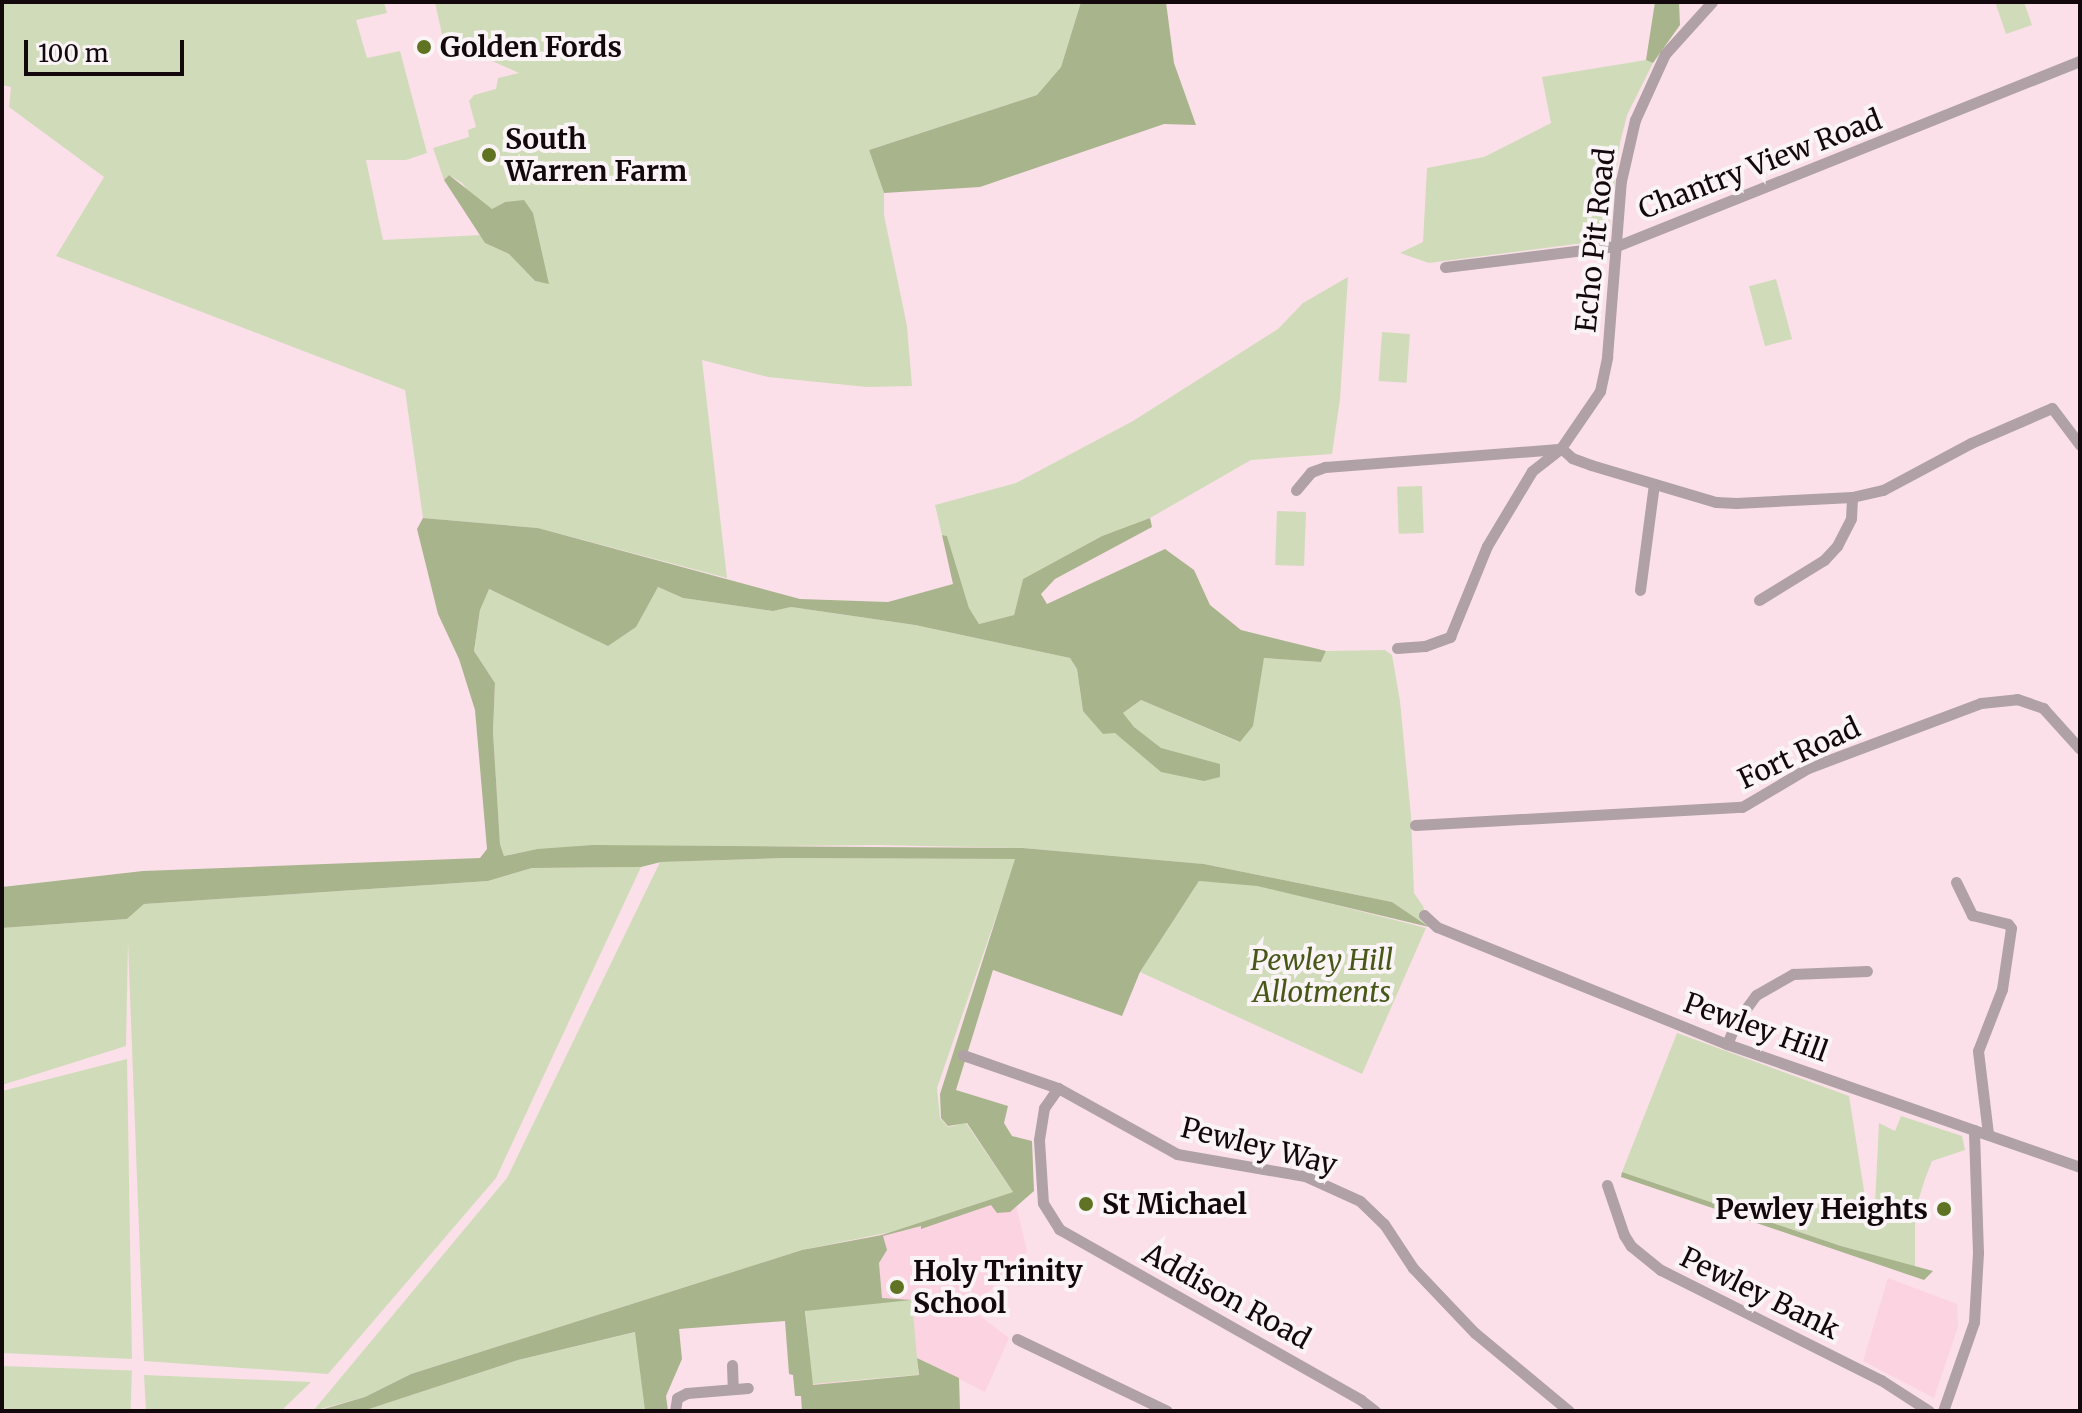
<!DOCTYPE html>
<style>
body{margin:0}
#map{position:relative;width:2082px;height:1413px;overflow:hidden;background:#fbe0e9;font-family:Merriweather,serif}
div>[style]{position:absolute}
[style*='--x']{left:calc(var(--x)*1px);top:calc(var(--y)*1px);width:calc(var(--w)*1px);rotate:calc(var(--a)*1deg)}
.built>*{inset:0;background:#fcd3e0}
.green>*{inset:0;background:#d0dcb9;transform-origin:0 0}
.forest>*{inset:0;background:#a8b58c}
.minor>*{height:11px;margin:-5.5px;padding:0 5.5px;transform-origin:5.5px;border-radius:5.5px;background:#afa1a5}
.dots>*{width:22px;height:22px;translate:-50% -50%;box-sizing:border-box;border:4px solid #faf4f6;border-radius:50%}
span{translate:-50% -50%;white-space:nowrap;text-align:center;line-height:1.15;-webkit-text-stroke:8px #faf4f6;paint-order:stroke}
.poi-label{font-size:28px;color:#13090c;font-weight:700}
.left{translate:0 -50%;text-align:left}
.right{translate:-100% -50%;text-align:right}
.street-label{font-size:28px;color:#13090c}
.park-label{font-size:28px;color:#475718;font-style:italic}
.frame{position:absolute;inset:0;border:4px solid #13090c;pointer-events:none}
.scale{position:absolute;left:24px;top:40px;width:160px;height:36px;box-sizing:border-box;border:4px solid #13090c;border-top:0;padding-left:10px;font-size:24px;line-height:28px;white-space:nowrap;color:#13090c;-webkit-text-stroke:6px #faf4f6;paint-order:stroke}
</style>
<div id="map">
<div class="built">
<i style="clip-path:polygon(1013px 1192px,1027px 1251px,972px 1310px,1009px 1338px,985px 1392px,918px 1358px,808px 1392px,873px 1237px)"></i>
<i style="clip-path:polygon(1888px 1278px,1957px 1304px,1958px 1327px,1934px 1398px,1863px 1361px)"></i>
</div>
<div class="green">
<i style="clip-path:polygon(2px 2px,384px 2px,387px 13px,356px 20px,367px 58px,400px 51px,427px 153px,406px 160px,366px 160px,383px 240px,481px 235px,485px 243px,509px 254px,535px 281px,548px 283px,514px 203px,505px 202px,492px 209px,475px 199px,462px 183px,449px 175px,444px 180px,433px 148px,469px 137px,468px 130px,476px 127px,469px 101px,474px 95px,496px 89px,498px 78px,519px 73px,443px 39px,435px 2px,1081px 2px,1061px 67px,1037px 95px,869px 150px,884px 193px,884px 215px,907px 326px,912px 386px,867px 387px,768px 377px,702px 360px,727px 578px,538px 528px,423px 518px,405px 390px,56px 256px,104px 177px,9px 107px,11px 87px,2px 85px)"></i>
<i style="clip-path:polygon(1995px 2px,2024px 2px,2032px 25px,2006px 34px)"></i>
<i style="clip-path:polygon(1646px 60px,1653px 63px,1627px 115px,1620px 143px,1607px 240px,1429px 263px,1400px 253px,1423px 242px,1427px 168px,1484px 157px,1551px 123px,1542px 77px)"></i>
<i style="clip-path:polygon(1348px 277px,1340px 399px,1332px 454px,1251px 460px,1150px 518px,1102px 536px,1023px 579px,1014px 615px,979px 624px,969px 608px,947px 536px,942px 535px,935px 505px,1016px 483px,1133px 421px,1278px 329px,1303px 303px)"></i>
<i style="left:1776px;top:279px;width:62px;height:28px;rotate:75deg"></i>
<i style="left:1382px;top:332px;width:28px;height:49px;rotate:4deg"></i>
<i style="left:1422px;top:486px;width:47px;height:25px;rotate:88deg"></i>
<i style="left:1277px;top:511px;width:29px;height:54px;rotate:2deg"></i>
<i style="clip-path:polygon(658px 587px,683px 598px,773px 611px,791px 607px,915px 625px,1070px 658px,1077px 669px,1083px 711px,1123px 713px,1141px 700px,1239px 742px,1264px 658px,1321px 662px,1326px 651px,1385px 650px,1392px 655px,1400px 701px,1411px 816px,1414px 893px,1423px 906px,1429px 927px,1392px 902px,1204px 864px,1023px 848px,878px 845px,537px 849px,504px 856px,500px 844px,493px 732px,495px 683px,474px 651px,480px 610px,488px 589px,534px 609px,650px 599px)"></i>
<i style="clip-path:polygon(784px 858px,1016px 859px,937px 1088px,940px 1118px,948px 1127px,966px 1123px,1013px 1192px,891px 1232px,802px 1250px,411px 1374px,365px 1397px,313px 1411px,507px 1178px,660px 862px)"></i>
<i style="clip-path:polygon(641px 867px,496px 1178px,328px 1374px,144px 1361px,128px 943px,126px 1046px,2px 1085px,2px 928px,127px 919px,144px 904px,488px 881px,532px 868px)"></i>
<i style="clip-path:polygon(1199px 881px,1257px 885px,1426px 928px,1362px 1074px,1140px 972px)"></i>
<i style="clip-path:polygon(1677px 1033px,1849px 1096px,1866px 1203px,1875px 1204px,1879px 1123px,1895px 1131px,1901px 1116px,1962px 1136px,1965px 1150px,1932px 1161px,1925px 1179px,1915px 1211px,1915px 1267px,1841px 1246px,1622px 1172px)"></i>
<i style="clip-path:polygon(127px 1059px,132px 1359px,2px 1353px,2px 1091px)"></i>
<i style="left:912px;top:1300px;width:75px;height:107px;rotate:85deg"></i>
<i style="clip-path:polygon(636px 1332px,645px 1411px,363px 1411px,518px 1360px)"></i>
<i style="left:2px;top:1366px;width:130px;height:45px;rotate:2deg"></i>
<i style="clip-path:polygon(144px 1375px,311px 1382px,281px 1411px,146px 1411px)"></i>
</div>
<div class="forest">
<i style="clip-path:polygon(1081px 2px,1166px 2px,1174px 63px,1196px 125px,1164px 124px,980px 187px,884px 193px,869px 150px,1037px 95px,1061px 67px)"></i>
<i style="clip-path:polygon(1655px 2px,1679px 2px,1680px 25px,1653px 63px,1646px 60px)"></i>
<i style="clip-path:polygon(449px 175px,492px 209px,505px 202px,524px 200px,533px 213px,549px 284px,535px 281px,509px 254px,485px 243px,444px 180px)"></i>
<i style="clip-path:polygon(423px 518px,538px 528px,800px 599px,888px 602px,953px 584px,942px 535px,947px 536px,969px 608px,979px 624px,1014px 615px,1023px 579px,1102px 536px,1150px 518px,1152px 527px,1055px 579px,1041px 594px,1047px 604px,1165px 549px,1194px 570px,1210px 605px,1241px 630px,1326px 651px,1321px 662px,1264px 658px,1253px 726px,1240px 742px,1141px 700px,1123px 713px,1134px 727px,1161px 748px,1220px 764px,1220px 777px,1204px 781px,1161px 772px,1115px 733px,1103px 734px,1083px 711px,1077px 669px,1070px 658px,915px 625px,791px 607px,773px 611px,683px 598px,658px 587px,636px 627px,608px 646px,489px 589px,480px 610px,474px 651px,495px 683px,493px 732px,500px 844px,504px 856px,537px 849px,593px 845px,1023px 848px,1204px 864px,1392px 902px,1429px 927px,1257px 886px,1199px 881px,1140px 972px,1122px 1016px,993px 970px,956px 1090px,1008px 1106px,1004px 1123px,1012px 1136px,1032px 1141px,1034px 1191px,1010px 1212px,997px 1213px,991px 1205px,921px 1229px,921px 1226px,883px 1236px,887px 1250px,879px 1263px,882px 1298px,912px 1300px,805px 1311px,813px 1385px,919px 1375px,917px 1358px,959px 1378px,960px 1410px,802px 1411px,801px 1396px,795px 1396px,793px 1375px,789px 1374px,785px 1321px,679px 1329px,682px 1359px,666px 1396px,668px 1411px,645px 1411px,635px 1332px,518px 1360px,363px 1411px,317px 1411px,365px 1397px,411px 1374px,802px 1250px,882px 1235px,1013px 1192px,967px 1123px,948px 1126px,941px 1118px,940px 1094px,1015px 859px,784px 858px,661px 862px,641px 867px,532px 868px,488px 881px,144px 904px,127px 919px,2px 928px,2px 887px,143px 871px,480px 858px,487px 849px,475px 710px,459px 659px,438px 614px,417px 529px)"></i>
<i style="clip-path:polygon(1622px 1172px,1841px 1246px,1933px 1271px,1924px 1280px,1621px 1177px)"></i>
</div>
<div class="minor">
<i style="--x:1445;--y:267;--w:173;--a:-7"></i>
<i style="--x:1617;--y:246;--w:499;--a:-21.8"></i>
<i style="--x:1561;--y:448;--w:15;--a:42"></i>
<i style="--x:1572;--y:458;--w:20;--a:20"></i>
<i style="--x:1591;--y:465;--w:130;--a:16.5"></i>
<i style="--x:1716;--y:502;--w:20;--a:3"></i>
<i style="--x:1736;--y:503;--w:116;--a:-3"></i>
<i style="--x:1852;--y:497;--w:32;--a:-13"></i>
<i style="--x:1883;--y:490;--w:100;--a:-28.1"></i>
<i style="--x:1971;--y:443;--w:88;--a:-23.4"></i>
<i style="--x:2052;--y:408;--w:46;--a:52.9"></i>
<i style="--x:1296;--y:490;--w:23;--a:-50"></i>
<i style="--x:1311;--y:472;--w:15;--a:-20"></i>
<i style="--x:1325;--y:467;--w:237;--a:-4.4"></i>
<i style="--x:1640;--y:590;--w:107;--a:-82.5"></i>
<i style="--x:1759;--y:600;--w:76;--a:-31.6"></i>
<i style="--x:1824;--y:560;--w:19;--a:-47"></i>
<i style="--x:1837;--y:546;--w:31;--a:-63"></i>
<i style="--x:1851;--y:518;--w:21;--a:-87"></i>
<i style="--x:1397;--y:648;--w:28;--a:-4"></i>
<i style="--x:1425;--y:646;--w:27;--a:-20"></i>
<i style="--x:1450;--y:637;--w:98;--a:-67.9"></i>
<i style="--x:1487;--y:546;--w:87;--a:-59"></i>
<i style="--x:1532;--y:471;--w:37;--a:-38"></i>
<i style="--x:1561;--y:448;--w:69;--a:-55.6"></i>
<i style="--x:1600;--y:391;--w:35;--a:-78"></i>
<i style="--x:1607;--y:357;--w:177;--a:-85.5"></i>
<i style="--x:1621;--y:181;--w:63;--a:-77.1"></i>
<i style="--x:1635;--y:120;--w:72;--a:-65.6"></i>
<i style="--x:1665;--y:54;--w:70;--a:-47.9"></i>
<i style="--x:1415;--y:825;--w:327;--a:-3.2"></i>
<i style="--x:1742;--y:807;--w:77;--a:-30.6"></i>
<i style="--x:1808;--y:768;--w:185;--a:-20.6"></i>
<i style="--x:1981;--y:703;--w:36;--a:-6"></i>
<i style="--x:2017;--y:699;--w:28;--a:19"></i>
<i style="--x:2043;--y:708;--w:55;--a:47.9"></i>
<i style="--x:1956;--y:882;--w:37;--a:64"></i>
<i style="--x:1972;--y:915;--w:37;--a:14"></i>
<i style="--x:2008;--y:924;--w:5;--a:53"></i>
<i style="--x:2011;--y:928;--w:62;--a:98.4"></i>
<i style="--x:2002;--y:989;--w:66;--a:111.2"></i>
<i style="--x:1978;--y:1051;--w:84;--a:83.1"></i>
<i style="--x:1424;--y:915;--w:18;--a:43"></i>
<i style="--x:1437;--y:927;--w:313;--a:22"></i>
<i style="--x:1727;--y:1044;--w:374;--a:19.2"></i>
<i style="--x:1727;--y:1044;--w:25;--a:-67"></i>
<i style="--x:1737;--y:1021;--w:32;--a:-54"></i>
<i style="--x:1756;--y:995;--w:43;--a:-29.6"></i>
<i style="--x:1793;--y:974;--w:74;--a:-2.3"></i>
<i style="--x:963;--y:1055;--w:101;--a:19.2"></i>
<i style="--x:1058;--y:1088;--w:136;--a:29"></i>
<i style="--x:1177;--y:1154;--w:130;--a:9.8"></i>
<i style="--x:1305;--y:1176;--w:60;--a:24.4"></i>
<i style="--x:1360;--y:1201;--w:33;--a:44"></i>
<i style="--x:1384;--y:1224;--w:53;--a:56.6"></i>
<i style="--x:1413;--y:1268;--w:90;--a:46.4"></i>
<i style="--x:1475;--y:1333;--w:122;--a:39.7"></i>
<i style="--x:1058;--y:1088;--w:24;--a:125"></i>
<i style="--x:1044;--y:1108;--w:32;--a:99"></i>
<i style="--x:1039;--y:1140;--w:63;--a:86.4"></i>
<i style="--x:1043;--y:1203;--w:31;--a:58"></i>
<i style="--x:1059;--y:1229;--w:347;--a:29.5"></i>
<i style="--x:1361;--y:1400;--w:18;--a:38"></i>
<i style="--x:1607;--y:1185;--w:53;--a:71.2"></i>
<i style="--x:1624;--y:1235;--w:13;--a:58"></i>
<i style="--x:1631;--y:1246;--w:38;--a:39"></i>
<i style="--x:1661;--y:1270;--w:246;--a:26.6"></i>
<i style="--x:1881;--y:1380;--w:57;--a:32.9"></i>
<i style="--x:1017;--y:1339;--w:166;--a:25.6"></i>
<i style="--x:732;--y:1365;--w:24;--a:88"></i>
<i style="--x:675;--y:1411;--w:13;--a:-81"></i>
<i style="--x:677;--y:1398;--w:11;--a:-27"></i>
<i style="--x:687;--y:1393;--w:61;--a:-4.7"></i>
<i style="--x:1943;--y:1411;--w:94;--a:-70.8"></i>
<i style="--x:1974;--y:1322;--w:69;--a:-86.7"></i>
<i style="--x:1978;--y:1253;--w:123;--a:-91.9"></i>
</div>
<div class="dots">
<i style="left:424px;top:47px;background:#5f7323"></i>
<i style="left:489px;top:155px;background:#5f7323"></i>
<i style="left:1086px;top:1204px;background:#5f7323"></i>
<i style="left:1944px;top:1209px;background:#5f7323"></i>
<i style="left:897px;top:1287px;background:#5f7323"></i>
</div>
<div class="poi-label">
<span class="left" style="left:440px;top:47px">Golden Fords</span>
<span class="left" style="left:505px;top:155px">South<br>Warren Farm</span>
<span class="left" style="left:1102px;top:1204px">St Michael</span>
<span class="right" style="left:1928px;top:1209px">Pewley Heights</span>
<span class="left" style="left:913px;top:1287px">Holy Trinity<br>School</span>
</div>
<div class="street-label">
<span style="left:1760px;top:164px;rotate:-21deg">Chantry View Road</span>
<span style="left:1595px;top:240px;rotate:-84deg">Echo Pit Road</span>
<span style="left:1799px;top:753px;rotate:-25deg">Fort Road</span>
<span style="left:1756px;top:1027px;rotate:20deg">Pewley Hill</span>
<span style="left:1259px;top:1146px;rotate:14deg">Pewley Way</span>
<span style="left:1760px;top:1293px;rotate:26deg">Pewley Bank</span>
<span style="left:1227px;top:1296px;rotate:29deg">Addison Road</span>
</div>
<div class="park-label">
<span style="left:1322px;top:976px">Pewley Hill<br>Allotments</span>
</div>
<div class="frame"></div>
<div class="scale">100 m</div>
</div>
